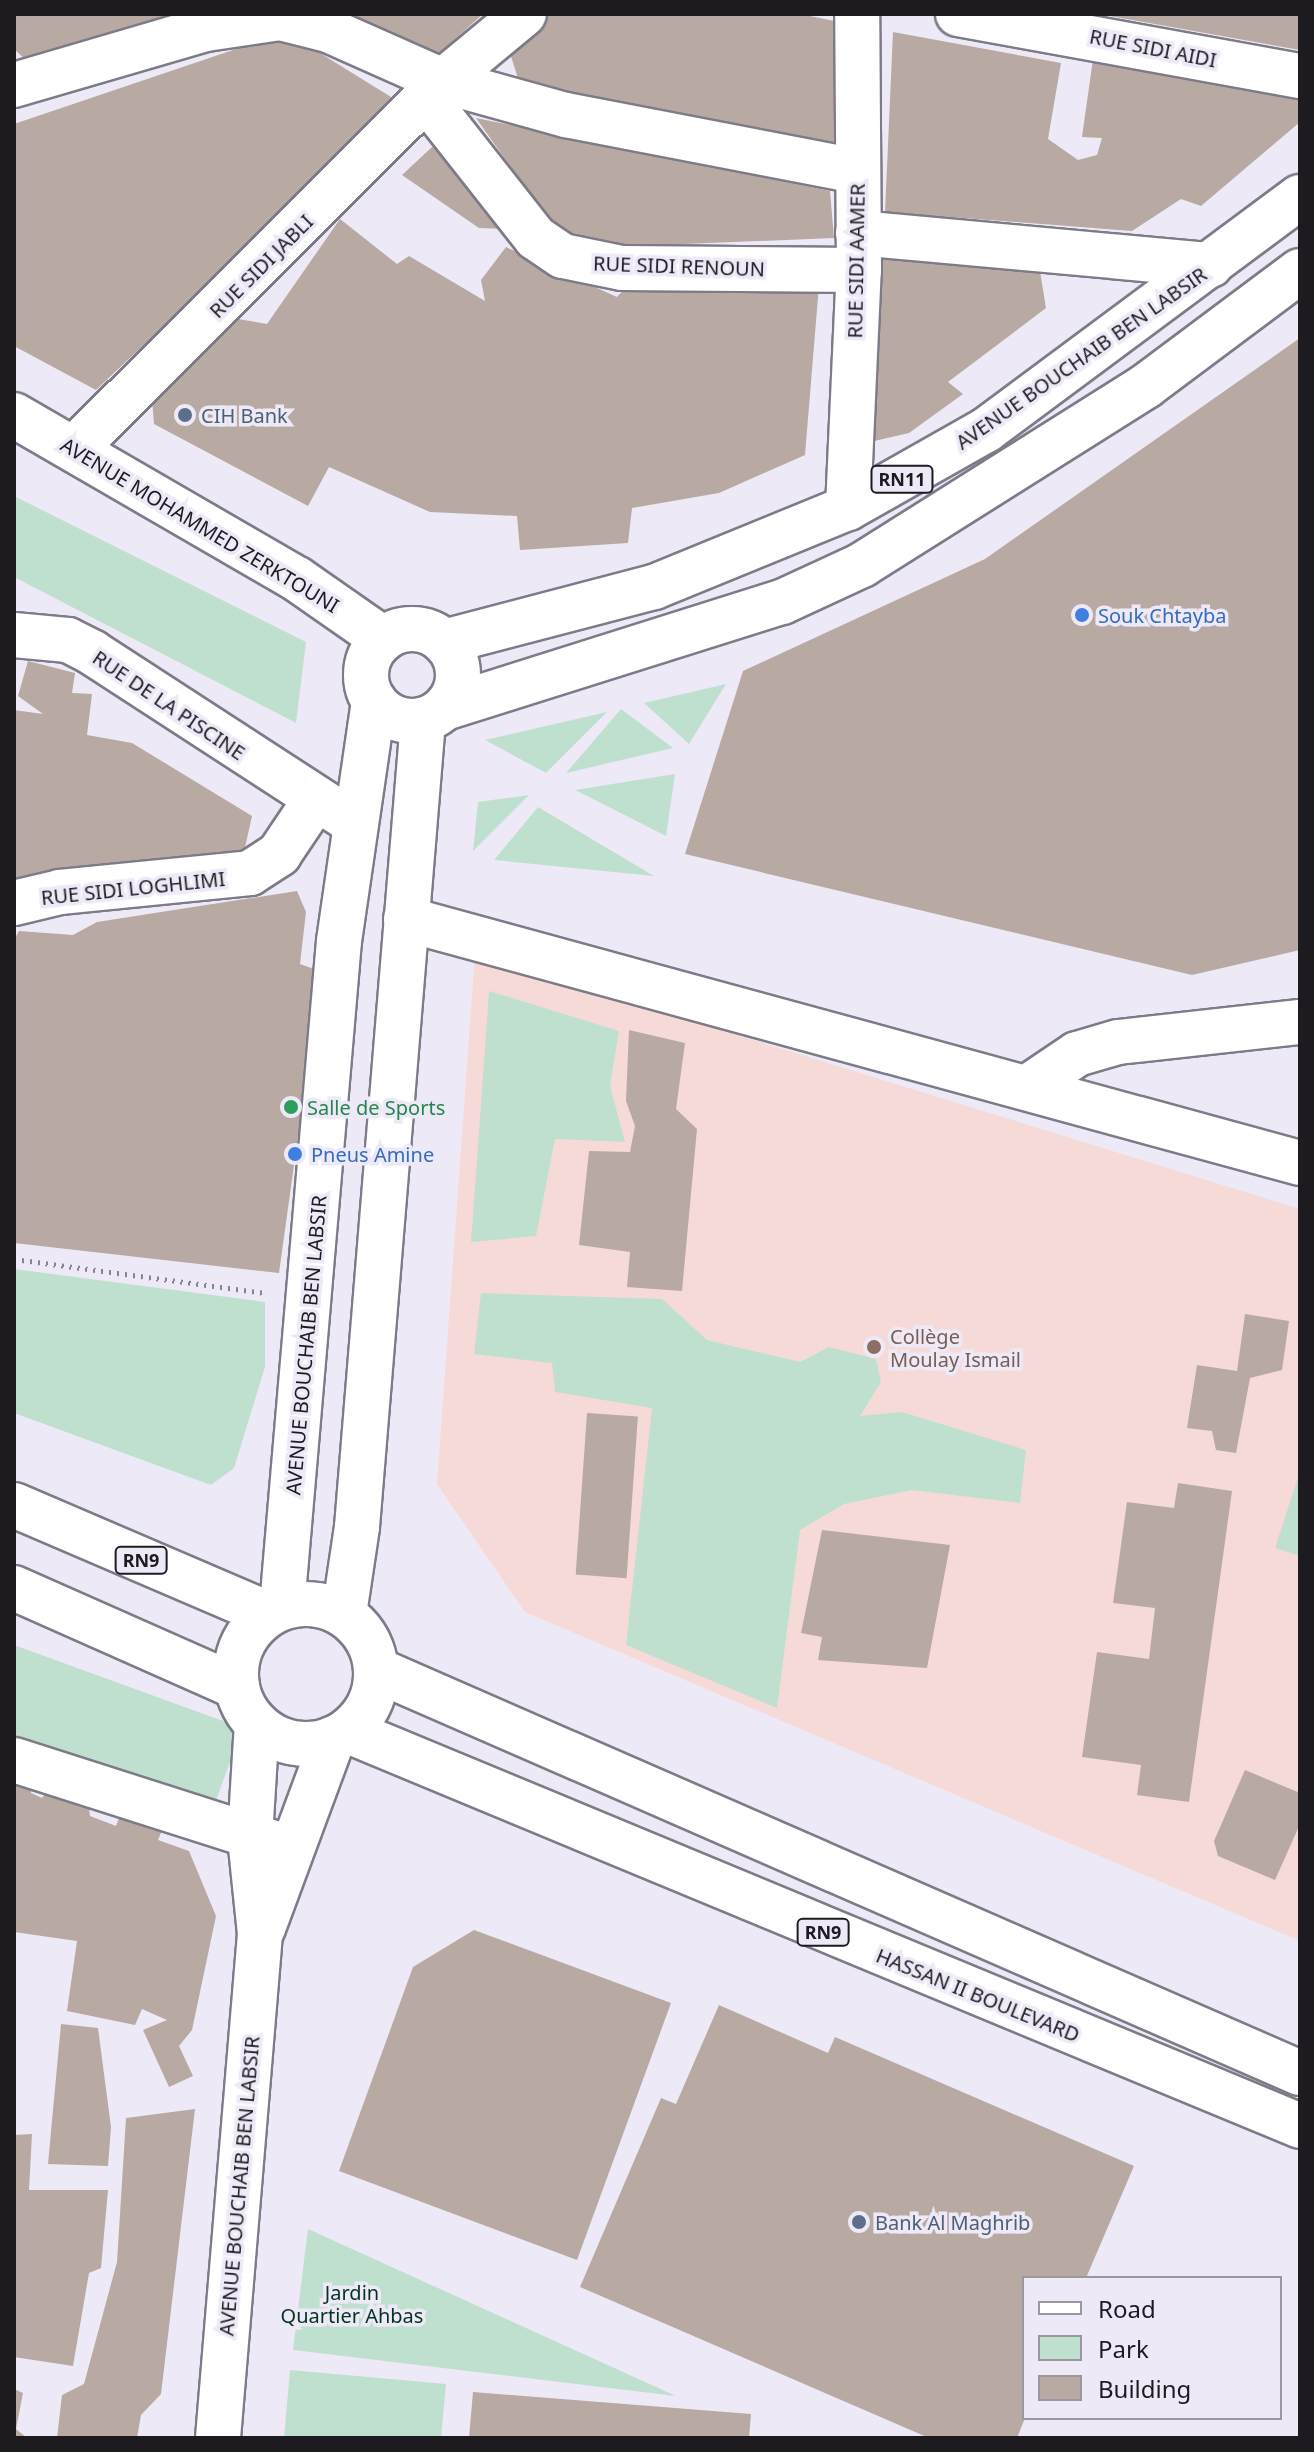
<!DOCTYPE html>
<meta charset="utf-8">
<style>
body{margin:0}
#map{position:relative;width:1314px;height:2452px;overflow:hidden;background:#ede9f7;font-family:"Noto Sans",sans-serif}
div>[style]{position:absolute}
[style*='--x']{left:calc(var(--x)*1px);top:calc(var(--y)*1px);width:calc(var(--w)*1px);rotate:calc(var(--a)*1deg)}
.education>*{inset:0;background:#f5dad8}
.green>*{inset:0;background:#c0e0cf;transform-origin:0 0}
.building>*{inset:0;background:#b9a9a3;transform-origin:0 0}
.path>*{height:5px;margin-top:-2.5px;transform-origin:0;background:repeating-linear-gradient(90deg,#87848e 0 2px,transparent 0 8px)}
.roads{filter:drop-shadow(2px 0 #7e7b88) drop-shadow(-2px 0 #7e7b88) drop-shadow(0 2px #7e7b88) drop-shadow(0 -2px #7e7b88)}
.street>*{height:44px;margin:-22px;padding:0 22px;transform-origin:22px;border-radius:22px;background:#fff}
.secondary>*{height:44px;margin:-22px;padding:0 22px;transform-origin:22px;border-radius:22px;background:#fff}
.primary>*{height:44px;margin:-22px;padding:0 22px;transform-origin:22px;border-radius:22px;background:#fff}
.primary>.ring{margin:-22px;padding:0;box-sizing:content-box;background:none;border:44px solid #fff;border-radius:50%}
.dots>*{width:22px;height:22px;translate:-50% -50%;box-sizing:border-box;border:4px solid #ede9f7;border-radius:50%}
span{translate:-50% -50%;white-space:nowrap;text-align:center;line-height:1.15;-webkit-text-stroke:7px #ede9f7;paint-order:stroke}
.shield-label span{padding:2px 6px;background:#ede9f7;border:2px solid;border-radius:6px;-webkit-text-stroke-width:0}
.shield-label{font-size:18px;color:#1d1b20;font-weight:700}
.street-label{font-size:20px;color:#1d1b20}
.service-label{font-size:20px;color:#4e5e75}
.left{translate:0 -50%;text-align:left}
.shop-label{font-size:20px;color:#366cbe}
.leisure-label{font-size:20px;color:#27864d}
.education-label{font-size:20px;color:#785e54}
.park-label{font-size:20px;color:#003421}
.frame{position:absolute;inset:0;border:16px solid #1d1b20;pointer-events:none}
.legend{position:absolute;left:1022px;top:2276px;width:260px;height:144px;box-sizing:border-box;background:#ede9f7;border:2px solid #9a97a1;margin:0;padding:10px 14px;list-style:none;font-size:24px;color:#1d1b20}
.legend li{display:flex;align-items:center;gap:16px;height:40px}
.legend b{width:40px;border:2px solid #9a97a1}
</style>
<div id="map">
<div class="education">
<i style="clip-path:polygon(475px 954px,1300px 1209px,1300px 1941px,525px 1612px,437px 1484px)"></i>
</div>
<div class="green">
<i style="clip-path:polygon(14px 496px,306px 642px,296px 723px,14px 577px)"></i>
<i style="clip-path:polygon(726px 684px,689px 744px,644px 703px)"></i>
<i style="clip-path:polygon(621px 709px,673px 748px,566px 773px)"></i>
<i style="clip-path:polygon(607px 712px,546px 773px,485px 740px)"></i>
<i style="clip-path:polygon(675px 774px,666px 836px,575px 790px)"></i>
<i style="clip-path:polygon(529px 795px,473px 851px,478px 802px)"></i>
<i style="clip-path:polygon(538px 807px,654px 876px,494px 860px)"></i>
<i style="clip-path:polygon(489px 991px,619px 1031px,610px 1086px,625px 1142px,555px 1139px,536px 1236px,471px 1242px)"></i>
<i style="clip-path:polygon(14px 1269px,265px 1302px,265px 1367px,234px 1468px,211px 1485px,14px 1413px)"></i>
<i style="clip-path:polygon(481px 1293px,662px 1299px,707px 1340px,800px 1362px,829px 1347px,876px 1359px,881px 1382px,860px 1416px,902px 1412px,1026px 1450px,1020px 1503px,912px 1490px,844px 1504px,800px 1530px,777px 1708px,626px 1645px,652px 1408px,555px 1392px,552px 1363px,474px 1354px)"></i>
<i style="clip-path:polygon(1300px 1471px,1300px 1556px,1275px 1548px)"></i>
<i style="left:14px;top:1645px;width:243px;height:88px;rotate:20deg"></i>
<i style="clip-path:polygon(308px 2229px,676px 2396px,293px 2350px)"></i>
<i style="clip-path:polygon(290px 2370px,446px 2384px,441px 2438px,284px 2438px)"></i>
</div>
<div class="building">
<i style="clip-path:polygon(14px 14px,171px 14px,171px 15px,27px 61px,14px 49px)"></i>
<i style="clip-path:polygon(346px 14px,483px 14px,437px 55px)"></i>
<i style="clip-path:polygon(550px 14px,800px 14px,849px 24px,842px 148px,520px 85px,510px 53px)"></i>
<i style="clip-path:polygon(1110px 14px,1300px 14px,1300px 50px,1110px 16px)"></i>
<i style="clip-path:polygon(286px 32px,391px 97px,389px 113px,96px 390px,14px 346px,14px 124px)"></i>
<i style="clip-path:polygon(893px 32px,1061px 63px,1048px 139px,1078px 160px,1097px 155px,1102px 138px,1082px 137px,1094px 52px,1300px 87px,1300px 122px,1201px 206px,1181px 199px,1132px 231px,885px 212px)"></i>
<i style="clip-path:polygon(476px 118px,830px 191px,834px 238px,610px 247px,556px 231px)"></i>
<i style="clip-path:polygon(432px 147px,466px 157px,507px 229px,479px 228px,402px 175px)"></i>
<i style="clip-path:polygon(340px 219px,397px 264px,409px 256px,485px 301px,481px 280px,506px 247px,617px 297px,628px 285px,819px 285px,805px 455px,719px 493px,632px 508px,628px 543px,520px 550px,517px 516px,430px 512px,329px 467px,308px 506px,154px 424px,152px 399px,238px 319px,267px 324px)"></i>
<i style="clip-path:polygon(874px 256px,1040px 271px,1046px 308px,948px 382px,963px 394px,909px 433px,870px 442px)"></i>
<i style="clip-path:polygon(1300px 338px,1300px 950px,1192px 975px,685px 854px,743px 671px,985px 559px)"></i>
<i style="clip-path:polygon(28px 661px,75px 673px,72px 693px,92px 694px,87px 735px,132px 743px,252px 816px,242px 861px,14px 894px,14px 710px,43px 714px,18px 696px)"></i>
<i style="clip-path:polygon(297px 891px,306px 912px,300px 964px,331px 975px,310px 1050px,279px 1273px,14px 1243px,14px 940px,19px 931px,73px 935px,97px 922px)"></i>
<i style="clip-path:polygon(629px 1030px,685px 1043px,676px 1109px,697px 1129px,682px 1291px,627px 1287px,630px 1252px,579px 1245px,589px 1151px,630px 1152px,635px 1126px,626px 1101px)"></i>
<i style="clip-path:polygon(1245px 1314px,1289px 1321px,1282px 1370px,1250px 1378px,1236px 1453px,1216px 1450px,1212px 1431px,1187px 1428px,1197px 1365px,1237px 1371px)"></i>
<i style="left:587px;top:1413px;width:51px;height:162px;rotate:4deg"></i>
<i style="clip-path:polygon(1178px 1483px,1232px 1491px,1189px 1802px,1137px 1795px,1141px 1765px,1082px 1757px,1097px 1652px,1149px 1659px,1155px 1608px,1113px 1603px,1127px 1502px,1174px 1508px)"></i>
<i style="clip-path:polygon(822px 1530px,950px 1545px,927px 1668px,818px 1660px,822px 1637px,801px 1633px)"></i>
<i style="clip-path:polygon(1245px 1770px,1300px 1793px,1300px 1824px,1275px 1880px,1218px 1856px,1214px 1841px)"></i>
<i style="clip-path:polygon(14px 1777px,32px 1783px,31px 1793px,42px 1798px,48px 1790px,88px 1801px,90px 1816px,116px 1826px,121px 1813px,162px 1830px,158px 1840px,189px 1851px,216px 1916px,192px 2030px,179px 2046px,193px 2076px,169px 2087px,143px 2030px,167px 2020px,142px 2009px,135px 2025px,67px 2011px,77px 1941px,14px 1932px)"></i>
<i style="clip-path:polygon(474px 1930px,671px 2003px,577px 2260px,339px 2171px,413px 1967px)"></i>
<i style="clip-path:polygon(719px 2005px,828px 2053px,835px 2037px,1134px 2166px,1086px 2278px,1024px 2278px,1025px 2418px,1017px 2438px,929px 2438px,580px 2287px,661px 2098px,676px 2104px)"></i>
<i style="clip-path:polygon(61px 2024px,98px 2028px,111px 2127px,108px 2166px,48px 2164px)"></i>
<i style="clip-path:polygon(195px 2109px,161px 2394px,141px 2415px,137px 2438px,57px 2438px,62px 2395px,84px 2384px,117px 2262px,126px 2118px)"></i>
<i style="clip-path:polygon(32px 2134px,29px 2190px,108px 2190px,101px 2268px,89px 2273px,73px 2366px,14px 2357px,14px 2135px)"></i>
<i style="clip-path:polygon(14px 2389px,23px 2393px,16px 2429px,27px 2438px,14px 2438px)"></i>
<i style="clip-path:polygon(473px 2392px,751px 2414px,749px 2438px,469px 2438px)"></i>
</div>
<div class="path">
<i style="--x:14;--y:1259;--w:254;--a:7.7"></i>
</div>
<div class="roads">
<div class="street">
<i style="--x:958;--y:14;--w:348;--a:10.3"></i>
<i style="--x:14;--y:85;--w:200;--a:-16.3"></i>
<i style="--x:206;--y:29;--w:75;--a:-8.5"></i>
<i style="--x:280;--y:18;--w:49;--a:14"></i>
<i style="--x:328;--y:30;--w:126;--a:23.9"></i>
<i style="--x:443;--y:81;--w:128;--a:15.5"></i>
<i style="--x:566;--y:115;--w:297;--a:10.9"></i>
<i style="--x:428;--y:101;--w:174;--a:51.8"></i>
<i style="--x:536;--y:238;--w:32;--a:34"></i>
<i style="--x:563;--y:256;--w:60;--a:11.5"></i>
<i style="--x:622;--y:268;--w:237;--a:0.5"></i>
<i style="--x:858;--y:233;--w:354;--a:5.2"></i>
<i style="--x:14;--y:415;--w:327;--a:30.1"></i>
<i style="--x:297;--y:579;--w:105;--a:34.9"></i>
<i style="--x:75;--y:448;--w:520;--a:-44.92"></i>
<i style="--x:443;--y:81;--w:105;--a:-39.6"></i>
<i style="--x:848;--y:508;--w:238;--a:-87.4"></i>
<i style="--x:859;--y:270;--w:256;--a:-90.4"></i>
<i style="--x:14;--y:635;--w:54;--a:5.3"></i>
<i style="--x:68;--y:640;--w:28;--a:27"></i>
<i style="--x:93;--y:653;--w:310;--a:33"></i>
<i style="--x:14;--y:903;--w:47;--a:-13.4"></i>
<i style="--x:60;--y:892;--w:191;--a:-5.7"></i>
<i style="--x:250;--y:873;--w:35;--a:-33"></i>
<i style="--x:279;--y:854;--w:63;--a:-56.1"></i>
<i style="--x:406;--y:919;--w:927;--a:15.27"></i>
<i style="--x:1028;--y:1087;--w:59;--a:-34"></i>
<i style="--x:1077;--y:1054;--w:43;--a:-16.3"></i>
<i style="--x:1118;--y:1042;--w:183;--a:-6.3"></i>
<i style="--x:14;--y:1760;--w:286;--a:17.7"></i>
</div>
<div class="secondary">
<i style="--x:263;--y:1928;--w:202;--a:-69.7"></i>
<i style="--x:218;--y:2438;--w:506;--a:-85.24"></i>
<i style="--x:260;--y:1934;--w:98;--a:-95.9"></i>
<i style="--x:250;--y:1837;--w:113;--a:-86.5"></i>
</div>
<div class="primary">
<i class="ring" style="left:366px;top:629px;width:48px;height:48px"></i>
<i style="--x:444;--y:642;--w:217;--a:-14.7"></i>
<i style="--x:654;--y:587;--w:209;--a:-22.2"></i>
<i style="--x:848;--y:508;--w:159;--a:-29.5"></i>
<i style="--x:986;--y:430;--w:391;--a:-36.6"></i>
<i style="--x:445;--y:708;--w:353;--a:-17.5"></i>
<i style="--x:782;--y:602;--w:88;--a:-24.8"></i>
<i style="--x:862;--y:565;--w:336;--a:-32.2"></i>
<i style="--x:1146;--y:386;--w:192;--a:-36.8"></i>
<i style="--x:14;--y:1505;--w:276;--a:23.2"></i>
<i style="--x:14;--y:1588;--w:244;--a:23.9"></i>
<i class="ring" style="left:236px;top:1604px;width:96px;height:96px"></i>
<i style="--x:282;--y:1607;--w:668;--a:-85.11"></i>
<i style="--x:339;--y:941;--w:243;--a:-81.7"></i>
<i style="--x:344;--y:1614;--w:88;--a:-81.5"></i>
<i style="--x:357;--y:1527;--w:810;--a:-85.32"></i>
<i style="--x:377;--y:1670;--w:1007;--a:23.59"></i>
<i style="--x:348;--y:1731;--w:1031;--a:22.53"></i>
</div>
</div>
<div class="dots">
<i style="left:185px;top:415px;background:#5c6f8a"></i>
<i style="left:1082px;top:615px;background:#3f7fe0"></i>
<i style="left:291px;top:1107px;background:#2e9e5b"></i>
<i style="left:295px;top:1154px;background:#3f7fe0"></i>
<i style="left:874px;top:1347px;background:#8d6e63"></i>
<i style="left:859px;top:2222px;background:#5c6f8a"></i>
</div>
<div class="shield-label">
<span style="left:902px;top:479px">RN11</span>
<span style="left:141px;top:1560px">RN9</span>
<span style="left:823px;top:1932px">RN9</span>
</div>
<div class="street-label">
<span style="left:1153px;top:48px;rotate:11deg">RUE SIDI AIDI</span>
<span style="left:856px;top:261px;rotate:-89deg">RUE SIDI AAMER</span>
<span style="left:261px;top:266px;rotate:-45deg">RUE SIDI JABLI</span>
<span style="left:679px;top:266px;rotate:2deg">RUE SIDI RENOUN</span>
<span style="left:1081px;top:358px;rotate:-35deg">AVENUE BOUCHAIB BEN LABSIR</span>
<span style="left:200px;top:525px;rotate:31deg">AVENUE MOHAMMED ZERKTOUNI</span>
<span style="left:169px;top:705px;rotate:34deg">RUE DE LA PISCINE</span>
<span style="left:133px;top:888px;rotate:-6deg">RUE SIDI LOGHLIMI</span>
<span style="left:306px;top:1345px;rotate:-85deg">AVENUE BOUCHAIB BEN LABSIR</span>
<span style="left:978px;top:1995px;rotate:22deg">HASSAN II BOULEVARD</span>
<span style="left:239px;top:2186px;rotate:-85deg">AVENUE BOUCHAIB BEN LABSIR</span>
</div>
<div class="service-label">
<span class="left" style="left:201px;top:415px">CIH Bank</span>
<span class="left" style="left:875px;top:2222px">Bank Al Maghrib</span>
</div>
<div class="shop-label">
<span class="left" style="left:1098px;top:615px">Souk Chtayba</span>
<span class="left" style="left:311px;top:1154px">Pneus Amine</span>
</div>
<div class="leisure-label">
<span class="left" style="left:307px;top:1107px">Salle de Sports</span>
</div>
<div class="education-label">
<span class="left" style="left:890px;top:1348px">Collège<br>Moulay Ismail</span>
</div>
<div class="park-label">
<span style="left:352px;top:2304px">Jardin<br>Quartier Ahbas</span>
</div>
<div class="frame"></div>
<ul class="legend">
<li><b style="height:10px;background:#fff"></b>Road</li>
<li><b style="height:22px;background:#c0e0cf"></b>Park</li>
<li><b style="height:22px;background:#b9a9a3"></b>Building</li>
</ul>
</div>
